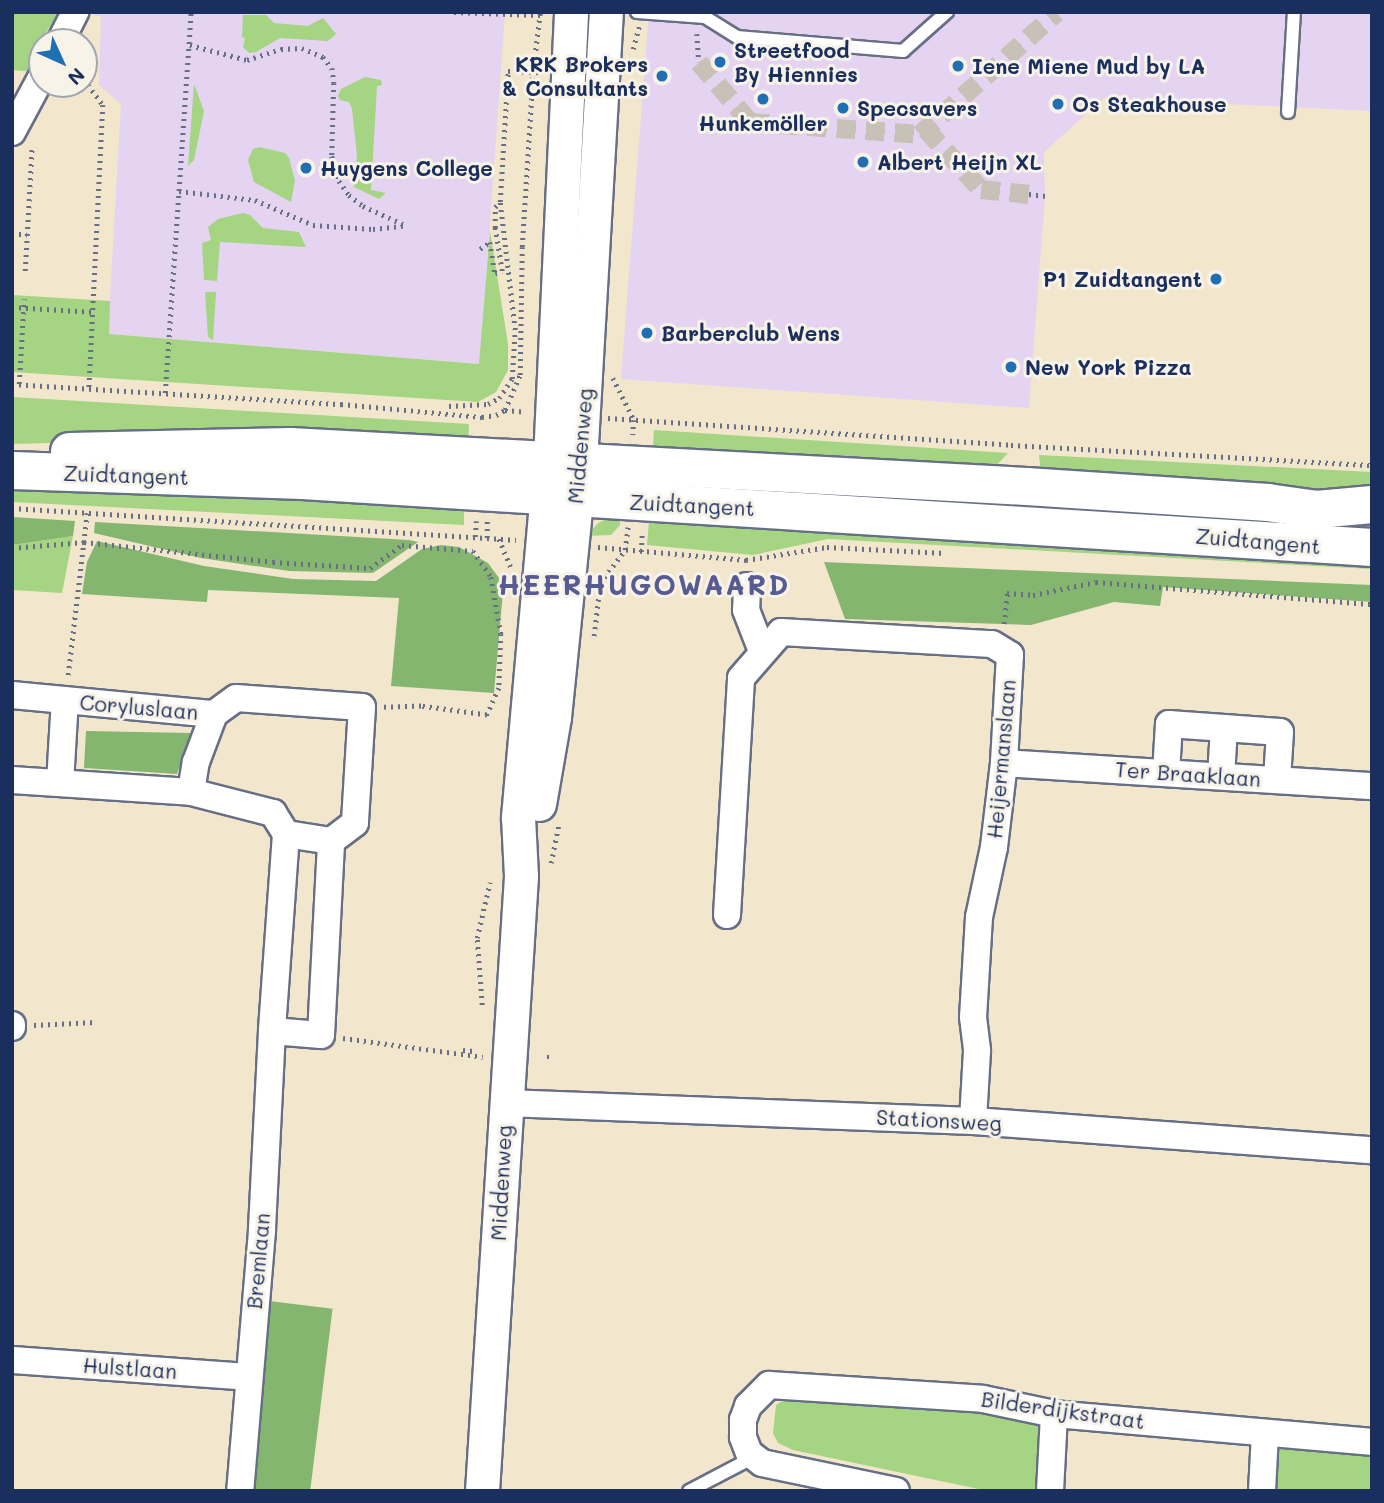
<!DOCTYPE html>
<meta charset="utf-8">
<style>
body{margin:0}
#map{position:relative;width:1384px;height:1503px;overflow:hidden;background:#f2e6cd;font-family:Mali,sans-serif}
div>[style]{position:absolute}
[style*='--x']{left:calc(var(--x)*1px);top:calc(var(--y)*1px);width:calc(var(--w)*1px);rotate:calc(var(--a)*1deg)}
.built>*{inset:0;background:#e4d3f1}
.green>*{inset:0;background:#a5d582}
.forest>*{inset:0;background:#84b670;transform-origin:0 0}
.pedestrian-tunnel>*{height:19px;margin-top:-9.5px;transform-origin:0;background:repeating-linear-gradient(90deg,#c7c1b7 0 19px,transparent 0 29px)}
.path>*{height:4.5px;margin-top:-2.25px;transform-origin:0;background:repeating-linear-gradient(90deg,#666f85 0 2px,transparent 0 7px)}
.roads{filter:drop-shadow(2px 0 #666f85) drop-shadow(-2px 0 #666f85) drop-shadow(0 2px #666f85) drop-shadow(0 -2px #666f85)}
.service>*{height:12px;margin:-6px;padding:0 6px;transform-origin:6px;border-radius:6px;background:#fff}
.minor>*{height:26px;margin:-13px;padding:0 13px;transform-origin:13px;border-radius:13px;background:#fff}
.tertiary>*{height:33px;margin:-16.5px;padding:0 16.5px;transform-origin:16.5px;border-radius:16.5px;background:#fff}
.secondary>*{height:37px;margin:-18.5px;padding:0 18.5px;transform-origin:18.5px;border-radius:18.5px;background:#fff}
.dots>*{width:19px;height:19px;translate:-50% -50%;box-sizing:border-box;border:4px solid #f7f3e8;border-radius:50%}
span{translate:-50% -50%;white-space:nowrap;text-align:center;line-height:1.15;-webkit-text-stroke:6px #f7f3e8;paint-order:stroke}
.poi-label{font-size:21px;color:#1b2f5e;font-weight:700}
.left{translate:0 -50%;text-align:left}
.right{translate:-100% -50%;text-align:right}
.street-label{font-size:21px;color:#1b2f5e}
.district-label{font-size:28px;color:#575b91;font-weight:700;letter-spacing:2px}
.frame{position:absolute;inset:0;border:14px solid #1b2f5e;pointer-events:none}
.north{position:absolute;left:28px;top:28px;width:70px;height:70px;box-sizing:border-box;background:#f7f3e8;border:2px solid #9fa5b1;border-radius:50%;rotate:135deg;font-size:19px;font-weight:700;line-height:28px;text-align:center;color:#1b2f5e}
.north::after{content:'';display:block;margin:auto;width:24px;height:32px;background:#1f6fb2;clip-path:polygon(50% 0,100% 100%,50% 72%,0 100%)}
</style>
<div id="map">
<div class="built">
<i style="clip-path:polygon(85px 12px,505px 12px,480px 364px,108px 334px,121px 104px,99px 85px,101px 17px)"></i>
<i style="clip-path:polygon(649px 12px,1372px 12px,1372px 111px,1104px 98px,1044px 152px,1045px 196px,1029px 408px,621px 379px)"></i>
</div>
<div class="green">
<i style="clip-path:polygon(12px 12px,60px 12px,38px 44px,42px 49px,42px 61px,36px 72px,12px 70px)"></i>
<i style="clip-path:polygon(243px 15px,266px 15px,274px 23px,308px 26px,323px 18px,336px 34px,328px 41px,280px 38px,256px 52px,249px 53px,243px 47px,245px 38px,242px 37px)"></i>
<i style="clip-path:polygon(365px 77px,381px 80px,382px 85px,377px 86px,371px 190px,386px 193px,379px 199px,354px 187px,357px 155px,352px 109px,349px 102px,340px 100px,338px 96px,341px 89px)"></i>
<i style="clip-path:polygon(194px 84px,204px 111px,194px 160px,188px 166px)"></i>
<i style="clip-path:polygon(259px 147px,285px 153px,289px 158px,295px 181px,291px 202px,254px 182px,248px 160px,253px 149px)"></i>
<i style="clip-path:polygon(243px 213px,250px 215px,263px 228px,299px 232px,306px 247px,220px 242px,217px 281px,204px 280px,202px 243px,211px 240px,208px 227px,218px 219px)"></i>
<i style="clip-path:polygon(490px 231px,508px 344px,508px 370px,496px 392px,478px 402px,12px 372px,12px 295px,110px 301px,109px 334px,479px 364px)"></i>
<i style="clip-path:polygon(205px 292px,216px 292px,213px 340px,208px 337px)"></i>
<i style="clip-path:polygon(12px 397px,469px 424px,468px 448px,307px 436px,12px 444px)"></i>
<i style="clip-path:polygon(654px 430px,1008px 453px,994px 468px,653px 448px)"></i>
<i style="clip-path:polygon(1039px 455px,1372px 472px,1372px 496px,1041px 473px)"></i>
<i style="clip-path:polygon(12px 479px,100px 481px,464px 510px,464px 525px,12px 502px)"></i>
<i style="clip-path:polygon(650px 509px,1372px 556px,1372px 569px,828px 539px,753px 555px,647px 545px)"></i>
<i style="clip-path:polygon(620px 511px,620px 525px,611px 535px,587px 536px,597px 524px)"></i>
<i style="clip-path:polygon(73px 536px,62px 593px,12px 590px,12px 545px)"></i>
<i style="clip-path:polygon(787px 1398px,965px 1410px,1021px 1418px,1042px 1428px,1038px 1491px,988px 1491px,793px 1450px,778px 1443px,773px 1433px,776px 1405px)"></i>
<i style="clip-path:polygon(1279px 1449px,1372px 1455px,1372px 1491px,1277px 1491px)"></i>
</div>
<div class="forest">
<i style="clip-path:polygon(12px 517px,75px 521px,73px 536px,12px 545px)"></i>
<i style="clip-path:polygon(95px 522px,409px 540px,418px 542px,373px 573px,289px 571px,201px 558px,94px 533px)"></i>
<i style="clip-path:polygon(97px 541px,204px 566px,293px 579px,376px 581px,422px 549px,441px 545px,459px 547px,488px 563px,499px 578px,503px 591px,494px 693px,391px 686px,399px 598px,208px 590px,207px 602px,82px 594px,87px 562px)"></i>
<i style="clip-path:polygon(824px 562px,1372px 585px,1372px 602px,1163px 587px,1160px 606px,1114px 602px,1031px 625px,845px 619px)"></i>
<i style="clip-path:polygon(86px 731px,191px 733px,177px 774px,84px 768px)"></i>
<i style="left:269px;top:1301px;width:64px;height:190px;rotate:7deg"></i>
</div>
<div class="pedestrian-tunnel">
<i style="--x:699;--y:62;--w:79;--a:49.6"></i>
<i style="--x:750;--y:122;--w:170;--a:4"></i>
<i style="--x:920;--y:134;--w:183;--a:-41.7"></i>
<i style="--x:926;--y:129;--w:81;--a:47.5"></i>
<i style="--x:981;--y:189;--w:48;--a:5.9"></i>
</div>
<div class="path">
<i style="--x:454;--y:12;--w:86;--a:2"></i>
<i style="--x:697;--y:34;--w:28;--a:86"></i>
<i style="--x:190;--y:45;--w:59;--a:14.7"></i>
<i style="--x:247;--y:60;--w:36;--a:-18"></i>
<i style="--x:281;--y:49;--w:21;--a:-3"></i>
<i style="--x:302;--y:48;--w:23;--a:23"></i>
<i style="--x:323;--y:57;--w:14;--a:51"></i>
<i style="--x:332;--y:68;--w:15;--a:82"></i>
<i style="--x:334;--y:83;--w:73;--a:91.6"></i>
<i style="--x:332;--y:156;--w:26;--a:74"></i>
<i style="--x:339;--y:181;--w:17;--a:54"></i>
<i style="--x:349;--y:195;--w:18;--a:38"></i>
<i style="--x:363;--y:206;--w:46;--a:24.3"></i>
<i style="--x:633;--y:49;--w:23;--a:-75"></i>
<i style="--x:84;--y:79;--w:32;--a:54"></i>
<i style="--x:103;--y:105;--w:284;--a:92.8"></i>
<i style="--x:179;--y:191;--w:77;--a:6.8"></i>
<i style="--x:255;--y:200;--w:63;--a:23.3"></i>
<i style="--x:313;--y:225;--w:60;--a:3.8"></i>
<i style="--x:373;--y:229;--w:30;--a:-6"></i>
<i style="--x:1029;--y:194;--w:16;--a:7"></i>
<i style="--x:12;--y:233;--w:15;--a:8"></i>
<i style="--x:490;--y:242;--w:31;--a:81"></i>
<i style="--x:495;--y:273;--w:7;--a:-16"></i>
<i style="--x:502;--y:271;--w:44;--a:-99.2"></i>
<i style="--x:495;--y:228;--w:21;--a:-90"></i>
<i style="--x:495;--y:207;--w:7;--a:-45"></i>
<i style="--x:480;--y:249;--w:12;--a:-35"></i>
<i style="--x:25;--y:271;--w:124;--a:-86.8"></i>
<i style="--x:12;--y:307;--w:83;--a:3.4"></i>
<i style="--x:613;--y:378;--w:47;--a:63.4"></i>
<i style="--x:634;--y:420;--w:15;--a:94"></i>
<i style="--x:12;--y:384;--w:330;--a:3.5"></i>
<i style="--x:341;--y:404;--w:142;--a:5.3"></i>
<i style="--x:482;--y:417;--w:14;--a:-8"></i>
<i style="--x:496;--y:415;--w:10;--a:-29"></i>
<i style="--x:505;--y:410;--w:21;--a:5"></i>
<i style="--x:19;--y:384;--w:85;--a:-86.6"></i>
<i style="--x:165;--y:393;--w:382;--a:-86.1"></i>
<i style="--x:449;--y:406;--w:39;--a:-3"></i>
<i style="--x:488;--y:404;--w:13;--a:-29"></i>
<i style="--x:499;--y:398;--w:23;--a:-56"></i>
<i style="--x:512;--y:379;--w:49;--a:-86.5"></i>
<i style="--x:515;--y:330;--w:129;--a:-96.7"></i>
<i style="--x:500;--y:202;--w:131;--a:-86.5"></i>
<i style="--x:508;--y:71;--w:33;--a:2"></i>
<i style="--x:505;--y:410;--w:38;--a:-67"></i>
<i style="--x:520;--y:375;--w:128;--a:-89.1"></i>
<i style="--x:522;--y:247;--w:176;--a:-86.4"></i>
<i style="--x:533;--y:71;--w:58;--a:-83.1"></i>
<i style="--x:608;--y:418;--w:404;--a:3.8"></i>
<i style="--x:1011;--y:445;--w:362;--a:3.2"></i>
<i style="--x:12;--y:508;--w:505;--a:3.63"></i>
<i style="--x:475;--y:537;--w:16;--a:-86"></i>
<i style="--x:487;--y:538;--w:17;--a:-90"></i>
<i style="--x:499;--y:539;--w:30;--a:67"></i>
<i style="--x:598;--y:547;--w:149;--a:5"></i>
<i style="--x:746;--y:560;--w:82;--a:-9.1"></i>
<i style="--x:827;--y:547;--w:118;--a:2.9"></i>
<i style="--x:12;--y:548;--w:72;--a:-4.8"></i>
<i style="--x:84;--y:542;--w:190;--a:6"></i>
<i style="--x:273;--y:562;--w:97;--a:3.5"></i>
<i style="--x:370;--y:568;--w:39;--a:-36"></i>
<i style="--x:402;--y:545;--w:71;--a:4.8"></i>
<i style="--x:473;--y:551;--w:32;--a:55"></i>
<i style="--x:491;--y:577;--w:58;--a:80"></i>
<i style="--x:501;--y:634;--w:54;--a:92.1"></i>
<i style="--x:499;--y:688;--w:30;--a:114"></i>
<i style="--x:487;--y:715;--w:67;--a:-172.2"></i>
<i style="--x:421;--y:706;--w:37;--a:178"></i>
<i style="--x:641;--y:552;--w:21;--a:-87"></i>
<i style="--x:1004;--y:624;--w:31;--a:-84"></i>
<i style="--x:1007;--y:593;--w:26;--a:4"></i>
<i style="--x:1033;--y:595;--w:64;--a:-11.7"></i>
<i style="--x:1096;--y:582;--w:277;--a:4.6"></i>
<i style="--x:594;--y:636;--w:53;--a:-83.5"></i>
<i style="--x:600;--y:583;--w:41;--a:-52.9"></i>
<i style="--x:625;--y:550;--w:23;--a:-83"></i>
<i style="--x:68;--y:675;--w:163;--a:-83.3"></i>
<i style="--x:551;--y:863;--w:41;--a:-78.7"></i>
<i style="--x:482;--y:1005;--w:67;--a:-94.3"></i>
<i style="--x:477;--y:938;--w:57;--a:-76.9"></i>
<i style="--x:34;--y:1025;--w:62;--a:-2.8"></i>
<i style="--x:343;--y:1038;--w:141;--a:7.7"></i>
<i style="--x:463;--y:1050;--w:10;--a:6"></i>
<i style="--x:547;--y:1057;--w:7;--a:0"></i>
</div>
<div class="roads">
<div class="service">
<i style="--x:637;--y:12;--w:68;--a:4.2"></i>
<i style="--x:705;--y:17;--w:38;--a:32"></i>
<i style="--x:737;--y:37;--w:167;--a:4.8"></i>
<i style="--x:903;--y:51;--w:59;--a:-41.6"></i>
<i style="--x:1288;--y:112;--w:100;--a:-86.6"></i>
<i style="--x:689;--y:1491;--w:73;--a:-27.6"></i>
</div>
<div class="minor">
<i style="--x:60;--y:42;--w:34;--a:-63"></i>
<i style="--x:12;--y:132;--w:64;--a:-61.8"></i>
<i style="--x:747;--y:586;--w:24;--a:92"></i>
<i style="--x:746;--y:610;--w:44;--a:68.7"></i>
<i style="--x:12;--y:695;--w:203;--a:5.4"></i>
<i style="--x:1004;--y:763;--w:369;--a:3.6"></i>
<i style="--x:1166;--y:773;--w:49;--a:-86.5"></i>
<i style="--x:1169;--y:724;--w:111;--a:4.1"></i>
<i style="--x:1280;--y:732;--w:48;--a:93.6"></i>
<i style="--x:1221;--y:776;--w:48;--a:-86.4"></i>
<i style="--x:12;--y:780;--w:179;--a:3.8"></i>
<i style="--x:191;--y:792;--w:30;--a:-81"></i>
<i style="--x:196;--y:762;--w:51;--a:-69.4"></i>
<i style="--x:214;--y:714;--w:27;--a:-36"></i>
<i style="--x:236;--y:698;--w:126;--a:4.1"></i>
<i style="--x:362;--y:707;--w:116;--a:93.5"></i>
<i style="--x:355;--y:823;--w:30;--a:143"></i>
<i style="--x:331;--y:841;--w:46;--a:-171.2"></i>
<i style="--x:60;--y:783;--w:83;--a:-86.6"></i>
<i style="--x:191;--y:792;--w:85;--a:14.4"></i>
<i style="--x:273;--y:813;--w:25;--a:58"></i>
<i style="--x:286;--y:834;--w:197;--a:94.1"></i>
<i style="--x:272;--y:1031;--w:200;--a:92.9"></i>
<i style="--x:262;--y:1231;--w:261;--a:94.8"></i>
<i style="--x:727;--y:915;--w:237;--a:-86.6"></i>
<i style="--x:741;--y:678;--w:61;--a:-49"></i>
<i style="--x:781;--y:632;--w:211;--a:3.3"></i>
<i style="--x:992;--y:644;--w:21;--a:31"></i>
<i style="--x:1010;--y:655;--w:108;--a:93.2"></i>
<i style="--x:1004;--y:763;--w:85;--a:96.8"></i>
<i style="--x:994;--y:847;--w:72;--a:102.1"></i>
<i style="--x:979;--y:917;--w:100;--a:93.4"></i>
<i style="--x:973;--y:1017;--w:34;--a:83"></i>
<i style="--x:977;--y:1051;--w:70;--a:93.3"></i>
<i style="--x:12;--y:1025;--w:2;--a:90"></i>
<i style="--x:272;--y:1031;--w:49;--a:4.7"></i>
<i style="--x:321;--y:1035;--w:194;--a:-87"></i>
<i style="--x:506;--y:1103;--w:467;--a:2.2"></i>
<i style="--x:973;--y:1121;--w:400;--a:4.2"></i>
<i style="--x:12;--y:1360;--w:237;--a:4.1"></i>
<i style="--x:896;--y:1491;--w:137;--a:-168.2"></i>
<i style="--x:762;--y:1463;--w:16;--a:-142"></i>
<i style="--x:749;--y:1453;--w:17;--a:-111"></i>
<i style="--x:743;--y:1437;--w:17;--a:-90"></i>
<i style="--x:743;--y:1420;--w:15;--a:-70"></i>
<i style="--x:748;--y:1406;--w:30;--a:-45"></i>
<i style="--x:769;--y:1385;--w:214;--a:3.7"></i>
<i style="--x:983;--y:1399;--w:73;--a:11.9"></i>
<i style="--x:1054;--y:1414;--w:319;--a:5"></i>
<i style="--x:1050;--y:1491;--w:77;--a:-87"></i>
<i style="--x:1262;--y:1491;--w:58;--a:-87"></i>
</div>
<div class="tertiary">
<i style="--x:539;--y:804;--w:88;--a:-80.2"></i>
<i style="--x:554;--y:717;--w:257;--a:-84.2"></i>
<i style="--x:580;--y:461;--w:450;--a:-86.7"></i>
<i style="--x:482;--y:1491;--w:616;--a:-86.37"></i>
<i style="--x:521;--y:876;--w:59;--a:-92.9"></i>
<i style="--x:518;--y:817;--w:359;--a:-84.9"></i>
<i style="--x:550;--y:459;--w:447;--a:-87.3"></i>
</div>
<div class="secondary">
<i style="--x:69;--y:451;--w:221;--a:-1.3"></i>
<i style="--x:290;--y:446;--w:737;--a:3.11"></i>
<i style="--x:1026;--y:486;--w:242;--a:3.8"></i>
<i style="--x:1267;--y:502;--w:49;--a:8.1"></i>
<i style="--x:1316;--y:509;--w:56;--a:-5.1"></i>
<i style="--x:12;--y:470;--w:290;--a:2"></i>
<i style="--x:302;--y:480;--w:1072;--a:3.58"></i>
</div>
</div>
<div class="dots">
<i style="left:720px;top:62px;background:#1f6fb2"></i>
<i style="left:958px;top:66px;background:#1f6fb2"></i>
<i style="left:662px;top:76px;background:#1f6fb2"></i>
<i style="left:763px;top:99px;background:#1f6fb2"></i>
<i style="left:1058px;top:104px;background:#1f6fb2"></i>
<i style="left:843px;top:108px;background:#1f6fb2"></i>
<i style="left:863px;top:162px;background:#1f6fb2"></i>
<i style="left:306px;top:168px;background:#1f6fb2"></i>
<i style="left:1216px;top:279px;background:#1f6fb2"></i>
<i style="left:647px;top:333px;background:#1f6fb2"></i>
<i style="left:1011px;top:367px;background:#1f6fb2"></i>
</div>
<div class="poi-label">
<span class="left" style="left:734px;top:62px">Streetfood<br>By Hiennies</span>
<span class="right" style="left:648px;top:76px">KRK Brokers<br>&amp; Consultants</span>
<span class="left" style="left:972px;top:66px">Iene Miene Mud by LA</span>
<span class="left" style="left:1072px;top:104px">Os Steakhouse</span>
<span class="left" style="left:857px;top:108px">Specsavers</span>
<span style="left:763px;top:123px">Hunkemöller</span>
<span class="left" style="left:877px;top:162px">Albert Heijn XL</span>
<span class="left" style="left:320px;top:168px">Huygens College</span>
<span class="right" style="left:1202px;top:279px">P1 Zuidtangent</span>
<span class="left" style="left:661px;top:333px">Barberclub Wens</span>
<span class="left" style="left:1025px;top:367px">New York Pizza</span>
</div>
<div class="street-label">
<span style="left:580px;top:446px;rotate:-85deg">Middenweg</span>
<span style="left:126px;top:475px;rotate:2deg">Zuidtangent</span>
<span style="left:692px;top:505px;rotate:3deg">Zuidtangent</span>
<span style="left:1258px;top:541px;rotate:5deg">Zuidtangent</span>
<span style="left:139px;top:707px;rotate:5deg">Coryluslaan</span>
<span style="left:1001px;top:759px;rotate:-85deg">Heijermanslaan</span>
<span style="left:1188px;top:774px;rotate:4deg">Ter Braaklaan</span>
<span style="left:939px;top:1120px;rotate:3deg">Stationsweg</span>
<span style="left:501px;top:1183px;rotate:-87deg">Middenweg</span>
<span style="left:258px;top:1261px;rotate:-85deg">Bremlaan</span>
<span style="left:130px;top:1368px;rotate:4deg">Hulstlaan</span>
<span style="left:1063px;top:1410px;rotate:8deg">Bilderdijkstraat</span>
</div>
<div class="district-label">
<span style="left:644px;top:584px">HEERHUGOWAARD</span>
</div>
<div class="frame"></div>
<div class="north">N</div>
</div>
